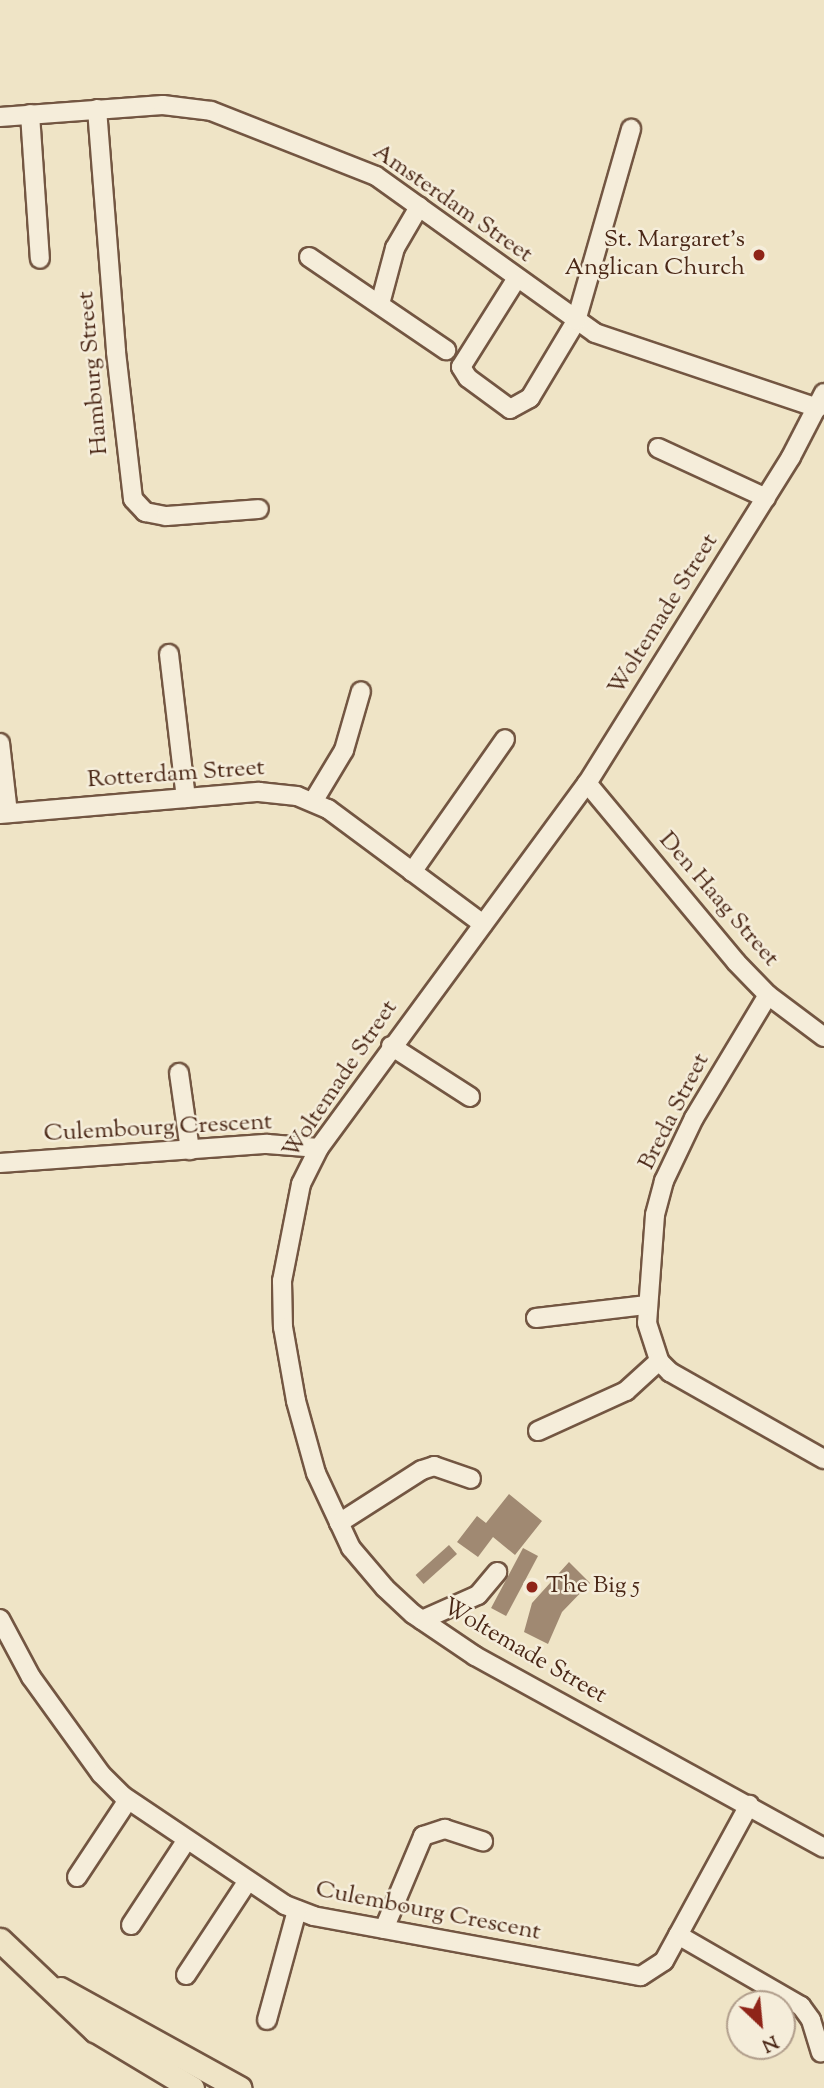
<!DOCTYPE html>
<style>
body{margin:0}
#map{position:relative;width:824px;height:2088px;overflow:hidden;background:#efe4c6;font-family:"Sorts Mill Goudy",serif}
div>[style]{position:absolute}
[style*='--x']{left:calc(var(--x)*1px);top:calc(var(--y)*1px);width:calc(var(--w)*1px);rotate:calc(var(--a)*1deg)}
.building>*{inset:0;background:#a08972;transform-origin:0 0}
.roads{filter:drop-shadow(2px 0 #735642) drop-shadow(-2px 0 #735642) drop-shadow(0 2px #735642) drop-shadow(0 -2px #735642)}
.minor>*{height:18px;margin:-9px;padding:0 9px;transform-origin:9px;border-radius:9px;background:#f5edda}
.major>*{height:23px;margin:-11.5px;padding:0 11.5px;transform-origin:11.5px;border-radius:11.5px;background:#efe4c6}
.dots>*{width:19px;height:19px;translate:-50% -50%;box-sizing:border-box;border:4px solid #f5edda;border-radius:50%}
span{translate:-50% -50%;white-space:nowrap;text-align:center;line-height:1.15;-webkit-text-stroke:5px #f5edda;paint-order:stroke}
.street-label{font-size:24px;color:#4a2716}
.poi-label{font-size:24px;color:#4a2716}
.right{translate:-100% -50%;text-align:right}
.left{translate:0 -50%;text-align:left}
.north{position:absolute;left:726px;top:1990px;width:70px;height:70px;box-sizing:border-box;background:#f5edda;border:2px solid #b19e8c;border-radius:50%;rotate:154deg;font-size:19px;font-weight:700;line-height:28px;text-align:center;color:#4a2716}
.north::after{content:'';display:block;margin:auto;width:24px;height:32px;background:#8f2418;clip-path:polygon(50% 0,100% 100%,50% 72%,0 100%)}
</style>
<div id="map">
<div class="building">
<i style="clip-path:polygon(509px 1494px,542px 1521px,515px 1555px,493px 1537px,478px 1557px,457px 1542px,477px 1516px,486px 1523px)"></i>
<i style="left:449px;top:1545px;width:12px;height:45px;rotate:48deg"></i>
<i style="left:523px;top:1548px;width:17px;height:68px;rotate:28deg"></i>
<i style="clip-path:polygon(569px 1562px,590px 1583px,562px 1612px,548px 1644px,524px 1632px,532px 1603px)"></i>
</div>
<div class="roads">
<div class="minor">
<i style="--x:97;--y:109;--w:244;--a:85.5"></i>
<i style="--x:116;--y:352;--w:148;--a:83.4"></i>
<i style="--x:133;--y:499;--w:18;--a:47"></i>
<i style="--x:145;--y:512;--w:21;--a:11"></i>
<i style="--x:166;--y:516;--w:93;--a:-4.3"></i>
<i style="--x:30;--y:114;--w:145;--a:86.1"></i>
<i style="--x:0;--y:117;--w:163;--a:-4.2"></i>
<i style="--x:163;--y:105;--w:48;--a:7.1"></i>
<i style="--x:211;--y:111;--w:177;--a:21.5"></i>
<i style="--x:376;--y:176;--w:269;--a:35.6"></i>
<i style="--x:595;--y:333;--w:235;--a:18.6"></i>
<i style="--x:309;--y:257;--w:166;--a:34.2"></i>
<i style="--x:517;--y:278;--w:105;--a:122.2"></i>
<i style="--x:461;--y:367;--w:13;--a:58"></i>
<i style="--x:468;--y:378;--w:52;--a:36.4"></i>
<i style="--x:510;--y:409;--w:23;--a:-29"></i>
<i style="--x:530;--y:398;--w:90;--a:-59.1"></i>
<i style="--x:576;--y:321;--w:200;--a:-74"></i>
<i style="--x:380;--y:304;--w:58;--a:-75"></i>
<i style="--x:395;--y:248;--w:48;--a:-59.7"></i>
<i style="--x:824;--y:393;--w:72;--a:117.3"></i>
<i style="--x:791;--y:457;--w:385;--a:122"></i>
<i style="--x:587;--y:783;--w:453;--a:126.3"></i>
<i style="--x:319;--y:1148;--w:40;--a:116.6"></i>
<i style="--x:301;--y:1184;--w:99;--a:101.1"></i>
<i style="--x:282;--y:1281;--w:46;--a:88.8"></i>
<i style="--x:283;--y:1327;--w:75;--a:80"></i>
<i style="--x:296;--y:1401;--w:75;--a:74.5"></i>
<i style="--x:316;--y:1473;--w:83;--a:65"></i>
<i style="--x:351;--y:1548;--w:52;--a:49.6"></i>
<i style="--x:385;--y:1588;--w:38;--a:43"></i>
<i style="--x:413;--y:1614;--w:75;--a:34.1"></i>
<i style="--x:475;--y:1656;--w:398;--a:28.8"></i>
<i style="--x:658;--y:448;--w:119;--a:24.8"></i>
<i style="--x:169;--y:654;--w:145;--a:83.3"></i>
<i style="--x:0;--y:743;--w:70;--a:83.5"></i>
<i style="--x:587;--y:783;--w:233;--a:50.2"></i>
<i style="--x:736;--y:962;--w:46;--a:45.9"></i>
<i style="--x:768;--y:995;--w:70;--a:36.9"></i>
<i style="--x:314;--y:800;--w:58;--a:-59"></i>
<i style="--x:344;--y:750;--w:61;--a:-73.9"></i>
<i style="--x:0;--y:814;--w:260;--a:-4.9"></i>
<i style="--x:259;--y:792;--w:38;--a:6"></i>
<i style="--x:297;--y:796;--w:34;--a:23"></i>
<i style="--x:328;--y:809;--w:193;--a:36.6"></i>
<i style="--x:412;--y:872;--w:162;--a:-55"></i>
<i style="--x:768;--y:995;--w:144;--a:121"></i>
<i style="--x:694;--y:1118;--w:70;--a:115.5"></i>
<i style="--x:664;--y:1181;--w:35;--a:105"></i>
<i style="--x:655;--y:1215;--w:108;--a:94.2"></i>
<i style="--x:647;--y:1323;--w:40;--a:72"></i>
<i style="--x:659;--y:1361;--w:16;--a:45"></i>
<i style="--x:670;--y:1372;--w:177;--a:29.5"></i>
<i style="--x:391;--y:1046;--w:94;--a:32.8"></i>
<i style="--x:179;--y:1073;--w:78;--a:81.9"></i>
<i style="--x:0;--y:1163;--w:268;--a:-4.1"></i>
<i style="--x:267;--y:1144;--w:52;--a:4.4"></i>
<i style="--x:536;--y:1318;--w:112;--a:-6.7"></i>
<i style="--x:538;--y:1431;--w:97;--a:-24.4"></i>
<i style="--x:626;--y:1391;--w:45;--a:-42.3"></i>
<i style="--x:339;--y:1523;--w:98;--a:-32.6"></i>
<i style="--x:422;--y:1470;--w:13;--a:-18"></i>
<i style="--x:434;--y:1466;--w:39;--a:19"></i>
<i style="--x:0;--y:1619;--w:66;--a:61.9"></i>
<i style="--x:31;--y:1677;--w:120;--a:54.2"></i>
<i style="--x:101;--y:1774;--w:31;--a:45"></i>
<i style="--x:123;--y:1796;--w:195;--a:33.9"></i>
<i style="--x:285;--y:1905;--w:30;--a:21"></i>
<i style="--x:313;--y:1916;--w:333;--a:10.4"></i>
<i style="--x:641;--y:1976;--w:27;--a:-33"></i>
<i style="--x:664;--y:1961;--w:178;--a:-61.4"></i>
<i style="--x:422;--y:1620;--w:61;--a:-24.1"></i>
<i style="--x:478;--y:1595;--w:30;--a:-50"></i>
<i style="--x:77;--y:1877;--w:92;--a:-56.5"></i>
<i style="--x:131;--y:1925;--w:100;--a:-56.8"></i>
<i style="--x:384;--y:1929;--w:101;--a:-67.2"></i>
<i style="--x:423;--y:1836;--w:23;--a:-18"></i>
<i style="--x:445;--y:1829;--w:40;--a:18"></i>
<i style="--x:678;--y:1935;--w:142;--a:30"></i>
<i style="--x:801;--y:2006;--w:17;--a:54"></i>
<i style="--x:811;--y:2020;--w:34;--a:73"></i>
<i style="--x:186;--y:1975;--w:111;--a:-56.7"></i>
<i style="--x:267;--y:2020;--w:114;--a:-74.7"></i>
</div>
<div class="major">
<i style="--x:0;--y:1940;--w:131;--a:43.5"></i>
<i style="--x:95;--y:2030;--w:113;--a:30.9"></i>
<i style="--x:60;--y:1989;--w:205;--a:28.9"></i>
</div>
</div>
<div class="dots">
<i style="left:759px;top:255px;background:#8f2418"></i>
<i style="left:532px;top:1587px;background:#8f2418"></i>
</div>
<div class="street-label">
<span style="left:452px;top:204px;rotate:35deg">Amsterdam Street</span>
<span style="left:94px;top:373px;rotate:-95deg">Hamburg Street</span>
<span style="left:664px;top:615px;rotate:-58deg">Woltemade Street</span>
<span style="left:176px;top:775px;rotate:-4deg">Rotterdam Street</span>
<span style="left:718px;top:900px;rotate:49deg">Den Haag Street</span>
<span style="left:341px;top:1080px;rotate:-56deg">Woltemade Street</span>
<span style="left:675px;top:1112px;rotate:-63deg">Breda Street</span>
<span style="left:158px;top:1129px;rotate:-3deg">Culembourg Crescent</span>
<span style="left:524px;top:1652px;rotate:30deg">Woltemade Street</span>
<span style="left:428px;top:1912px;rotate:11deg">Culembourg Crescent</span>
</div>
<div class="poi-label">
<span class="right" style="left:745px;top:255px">St. Margaret's<br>Anglican Church</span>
<span class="left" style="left:546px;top:1587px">The Big 5</span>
</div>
<div class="north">N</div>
</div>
